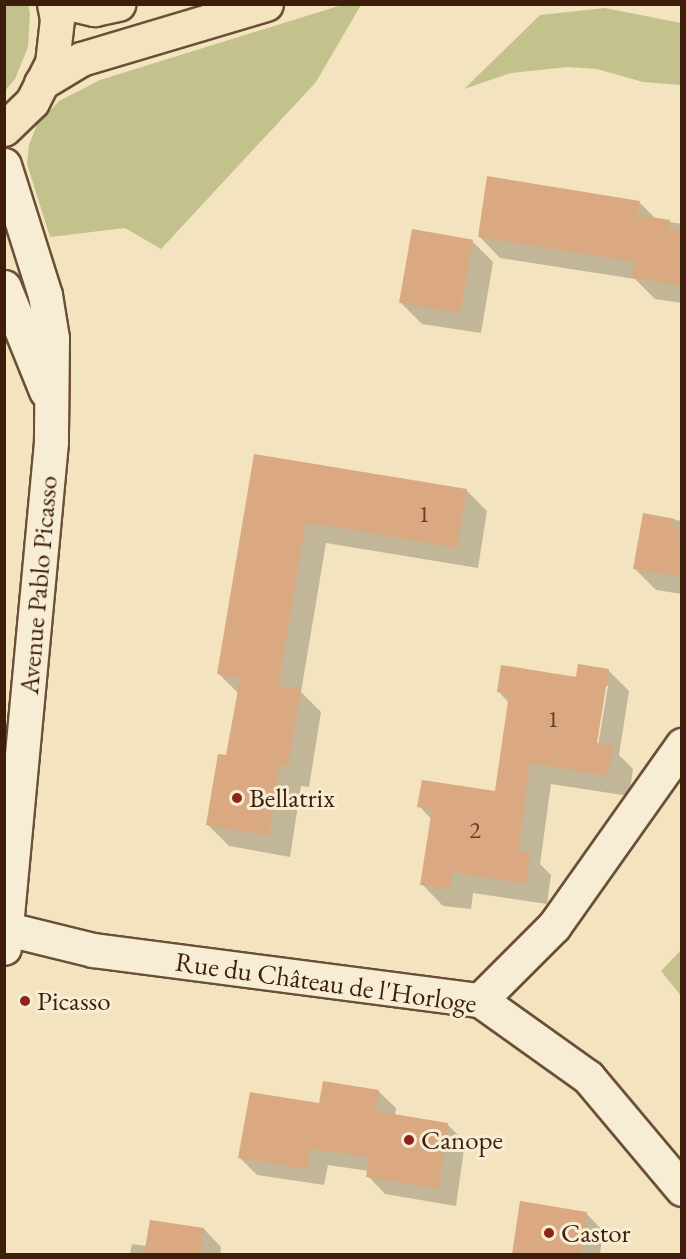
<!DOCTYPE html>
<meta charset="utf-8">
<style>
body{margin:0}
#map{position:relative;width:686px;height:1259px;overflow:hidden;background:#f3e4bf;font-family:"EB Garamond",serif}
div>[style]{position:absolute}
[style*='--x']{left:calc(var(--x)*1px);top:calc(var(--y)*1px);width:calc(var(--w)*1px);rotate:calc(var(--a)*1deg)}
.green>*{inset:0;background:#c3c28c}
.shadow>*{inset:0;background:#0003}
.building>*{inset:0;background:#daa982;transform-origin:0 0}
.roads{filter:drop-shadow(2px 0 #6b4f37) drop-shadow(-2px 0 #6b4f37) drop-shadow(0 2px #6b4f37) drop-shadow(0 -2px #6b4f37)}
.street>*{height:33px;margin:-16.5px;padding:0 16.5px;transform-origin:16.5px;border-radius:16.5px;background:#f7edd5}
.secondary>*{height:33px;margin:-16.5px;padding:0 16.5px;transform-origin:16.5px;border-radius:16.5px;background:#f7edd5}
.primary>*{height:33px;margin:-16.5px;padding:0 16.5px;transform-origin:16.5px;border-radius:16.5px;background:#f3e4bf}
.dots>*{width:16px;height:16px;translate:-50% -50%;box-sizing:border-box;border:3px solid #f7edd5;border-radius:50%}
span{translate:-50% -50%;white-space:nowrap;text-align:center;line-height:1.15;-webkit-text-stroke:6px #f7edd5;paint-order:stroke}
.number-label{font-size:24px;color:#654028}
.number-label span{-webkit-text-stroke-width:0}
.street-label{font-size:27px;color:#3e1d0a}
.poi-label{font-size:27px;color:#3e1d0a}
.left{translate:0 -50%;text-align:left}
.frame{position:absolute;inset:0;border:6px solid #3e1d0a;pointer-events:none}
</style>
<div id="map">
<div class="green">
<i style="clip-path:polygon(5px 4px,28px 5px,30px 13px,28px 47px,15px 79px,5px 91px)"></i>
<i style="clip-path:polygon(345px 4px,361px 5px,316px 82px,161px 249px,125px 228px,50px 237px,27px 164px,29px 145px,37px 124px,59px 101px,100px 80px)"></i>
<i style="clip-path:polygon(605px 8px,681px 23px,681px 85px,643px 82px,597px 69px,568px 67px,511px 73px,464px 89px,540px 15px)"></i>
<i style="clip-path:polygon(681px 950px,681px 996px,661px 971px)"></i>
</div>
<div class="shadow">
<i style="clip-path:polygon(639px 202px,657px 220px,682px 224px,682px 303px,655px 299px,635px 279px,500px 258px,479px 236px)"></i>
<i style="clip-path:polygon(472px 241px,493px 262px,481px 333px,422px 324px,400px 302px)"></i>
<i style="clip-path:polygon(255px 456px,466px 490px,487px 511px,478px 568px,326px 543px,301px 692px,321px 712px,309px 787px,301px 786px,290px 857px,229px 846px,208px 825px,228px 757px,239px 694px,219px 674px)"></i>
<i style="clip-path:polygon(644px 515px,682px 521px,682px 594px,656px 590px,635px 569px)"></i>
<i style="clip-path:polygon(evenodd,608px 670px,629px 691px,619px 755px,633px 769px,629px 796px,551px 784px,540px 864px,551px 875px,547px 904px,473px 893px,471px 909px,443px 906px,422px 884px,432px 820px,419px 806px,496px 793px,509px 703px,499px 692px,608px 670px,604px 686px,608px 686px,597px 751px,594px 751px,604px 686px)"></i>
<i style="clip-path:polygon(378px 1091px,396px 1108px,395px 1116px,447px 1124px,465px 1142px,456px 1206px,385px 1194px,368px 1176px,369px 1171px,328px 1165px,324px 1185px,257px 1175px,240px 1158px,320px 1105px)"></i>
<i style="clip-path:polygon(521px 1203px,586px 1213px,603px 1231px,600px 1254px,514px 1254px)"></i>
<i style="clip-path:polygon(204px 1229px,221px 1247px,220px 1254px,130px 1254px,132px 1244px,147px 1246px)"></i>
</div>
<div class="building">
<i style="clip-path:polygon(487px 176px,640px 201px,637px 215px,670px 220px,669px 229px,681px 231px,681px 286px,632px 278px,634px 262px,478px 237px)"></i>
<i style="left:412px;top:229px;width:62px;height:75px;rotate:10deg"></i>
<i style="clip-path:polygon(254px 454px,467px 489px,457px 548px,306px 522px,278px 686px,301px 689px,288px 766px,280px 765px,269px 836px,206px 825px,218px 754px,226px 755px,240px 679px,217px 674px)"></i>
<i style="clip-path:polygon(643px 513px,675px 519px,673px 528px,681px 529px,681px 577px,633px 569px)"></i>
<i style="clip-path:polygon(578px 664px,609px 669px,597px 743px,613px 746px,608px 776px,530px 763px,518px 851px,531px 853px,526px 884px,452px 872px,450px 889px,420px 885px,432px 809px,417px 807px,422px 780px,495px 791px,509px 694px,497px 692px,501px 665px,576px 677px)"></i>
<i style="clip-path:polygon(323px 1081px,379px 1090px,376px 1111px,448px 1123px,439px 1189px,366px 1177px,369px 1157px,311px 1149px,307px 1169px,238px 1158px,250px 1092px,319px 1103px)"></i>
<i style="clip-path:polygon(520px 1201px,587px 1212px,580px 1254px,512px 1254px)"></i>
<i style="clip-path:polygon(150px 1220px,204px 1228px,200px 1254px,144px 1254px)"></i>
</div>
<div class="roads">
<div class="street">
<i style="--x:4;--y:928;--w:92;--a:13.9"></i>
<i style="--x:93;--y:950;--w:390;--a:7.4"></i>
<i style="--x:480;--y:1000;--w:133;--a:35.5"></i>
<i style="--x:588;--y:1077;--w:146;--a:50"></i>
<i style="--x:480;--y:1000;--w:105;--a:-45"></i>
<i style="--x:554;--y:926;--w:222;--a:-54.7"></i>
</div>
<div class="secondary">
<i style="--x:4;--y:165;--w:136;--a:72.5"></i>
<i style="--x:45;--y:295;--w:44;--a:80.8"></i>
<i style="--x:52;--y:338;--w:104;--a:90.6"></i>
<i style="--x:51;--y:442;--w:508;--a:95.31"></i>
<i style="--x:4;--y:287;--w:112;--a:68"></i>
</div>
<div class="primary">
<i style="--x:72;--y:4;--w:23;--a:13"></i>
<i style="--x:94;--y:9;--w:25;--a:-12"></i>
<i style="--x:41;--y:83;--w:47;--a:-31"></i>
<i style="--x:81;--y:59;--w:193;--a:-16.6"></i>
<i style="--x:4;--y:129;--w:39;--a:-44"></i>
<i style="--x:32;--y:102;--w:44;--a:-62.9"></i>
<i style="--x:52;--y:63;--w:44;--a:-83.5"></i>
<i style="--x:57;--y:19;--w:15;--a:-101"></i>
</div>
</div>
<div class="dots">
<i style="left:237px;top:798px;background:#8f2418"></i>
<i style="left:25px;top:1001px;background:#8f2418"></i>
<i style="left:409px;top:1140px;background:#8f2418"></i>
<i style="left:549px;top:1233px;background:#8f2418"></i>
</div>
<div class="number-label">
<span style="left:424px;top:514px">1</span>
<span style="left:553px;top:719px">1</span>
<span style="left:475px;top:830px">2</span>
</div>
<div class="street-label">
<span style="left:38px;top:585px;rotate:-85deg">Avenue Pablo Picasso</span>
<span style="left:326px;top:982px;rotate:8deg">Rue du Château de l'Horloge</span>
</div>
<div class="poi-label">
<span class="left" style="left:249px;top:798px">Bellatrix</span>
<span class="left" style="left:37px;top:1001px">Picasso</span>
<span class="left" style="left:421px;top:1140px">Canope</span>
<span class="left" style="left:561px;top:1233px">Castor</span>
</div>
<div class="frame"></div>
</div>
